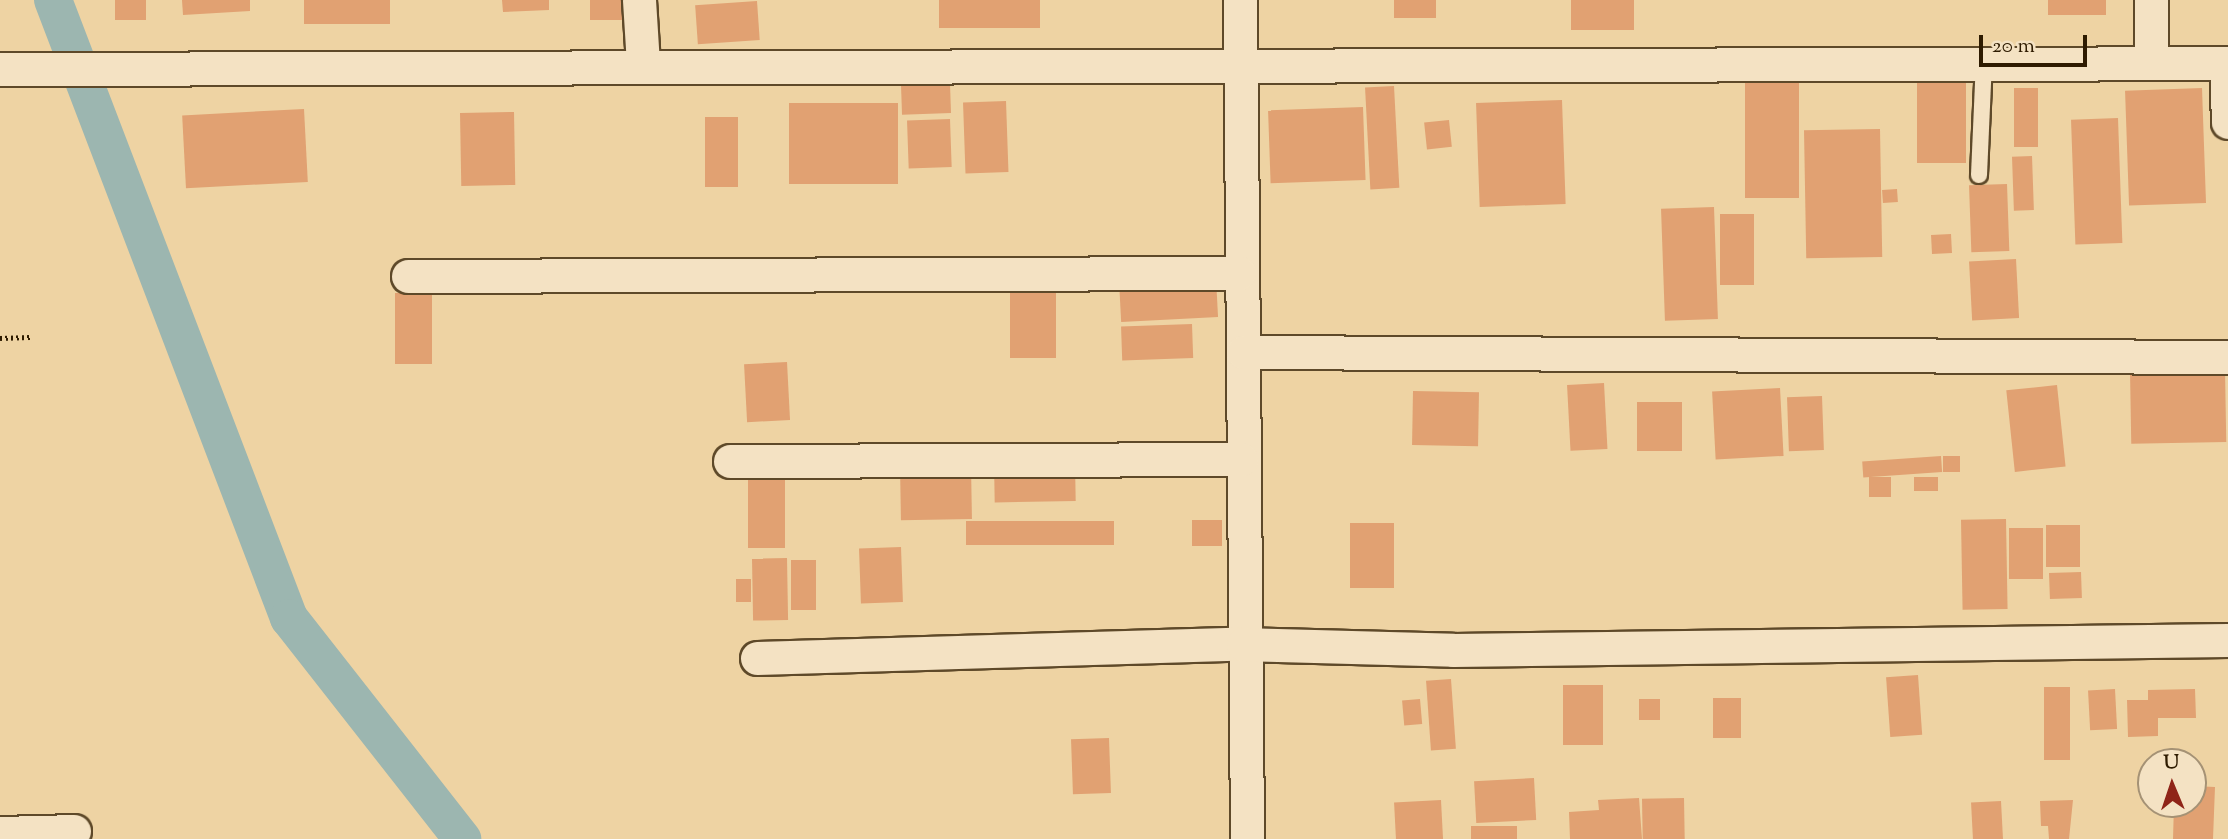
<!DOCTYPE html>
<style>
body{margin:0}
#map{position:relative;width:2228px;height:839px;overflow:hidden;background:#eed3a3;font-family:"Sorts Mill Goudy",serif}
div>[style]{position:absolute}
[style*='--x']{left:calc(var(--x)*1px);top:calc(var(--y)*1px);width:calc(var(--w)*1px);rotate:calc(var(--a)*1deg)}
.canal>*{height:38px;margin:-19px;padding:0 19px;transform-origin:19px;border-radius:19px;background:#9cb6b0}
.building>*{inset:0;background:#e1a172;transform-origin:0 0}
.path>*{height:4.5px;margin-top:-2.25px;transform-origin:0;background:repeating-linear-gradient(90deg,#2e1b00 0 2px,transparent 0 5.5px)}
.roads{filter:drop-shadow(2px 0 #5e4929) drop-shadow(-2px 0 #5e4929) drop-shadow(0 2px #5e4929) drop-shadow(0 -2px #5e4929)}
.lane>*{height:16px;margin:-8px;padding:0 8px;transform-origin:8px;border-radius:8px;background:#f4e2c3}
.street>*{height:33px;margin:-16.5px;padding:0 16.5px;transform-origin:16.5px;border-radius:16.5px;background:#f4e2c3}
span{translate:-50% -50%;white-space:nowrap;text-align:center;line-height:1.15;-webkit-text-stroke:7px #f4e2c3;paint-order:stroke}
.north{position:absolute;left:2137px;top:748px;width:70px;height:70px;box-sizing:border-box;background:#f4e2c3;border:2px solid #a59275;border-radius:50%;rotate:358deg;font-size:19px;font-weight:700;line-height:28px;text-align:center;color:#2e1b00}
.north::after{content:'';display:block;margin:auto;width:24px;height:32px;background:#8f2418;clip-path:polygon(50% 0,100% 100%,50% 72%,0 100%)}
.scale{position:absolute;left:1979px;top:35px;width:108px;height:32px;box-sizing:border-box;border:4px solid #2e1b00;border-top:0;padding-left:9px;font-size:21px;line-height:24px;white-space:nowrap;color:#2e1b00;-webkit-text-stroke:5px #f4e2c3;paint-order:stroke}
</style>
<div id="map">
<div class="canal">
<i style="--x:53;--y:0;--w:662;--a:69.1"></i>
<i style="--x:289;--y:618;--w:281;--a:51.9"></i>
</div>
<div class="building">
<i style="left:115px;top:0;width:31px;height:20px"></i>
<i style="clip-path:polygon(182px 0,250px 0,250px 11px,183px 15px)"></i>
<i style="left:304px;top:0;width:86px;height:24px"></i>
<i style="clip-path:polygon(502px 0,549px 0,549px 10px,503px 12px)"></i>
<i style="left:590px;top:0;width:45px;height:20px"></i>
<i style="left:939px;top:0;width:101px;height:28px"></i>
<i style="left:1394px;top:0;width:42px;height:18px"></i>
<i style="left:1571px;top:0;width:63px;height:30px"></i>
<i style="left:2048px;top:0;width:58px;height:15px"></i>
<i style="left:757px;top:1px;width:39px;height:62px;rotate:86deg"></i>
<i style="left:1799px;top:77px;width:121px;height:54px;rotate:90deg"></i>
<i style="left:1917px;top:80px;width:49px;height:83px"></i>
<i style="left:950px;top:84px;width:29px;height:49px;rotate:88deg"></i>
<i style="left:1394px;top:86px;width:102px;height:29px;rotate:87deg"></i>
<i style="left:2014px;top:88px;width:24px;height:59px"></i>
<i style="left:2202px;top:88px;width:115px;height:77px;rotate:88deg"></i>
<i style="left:1562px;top:100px;width:104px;height:86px;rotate:88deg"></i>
<i style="left:1006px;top:101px;width:71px;height:43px;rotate:88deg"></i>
<i style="left:789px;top:103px;width:109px;height:81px"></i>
<i style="left:1363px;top:107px;width:73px;height:95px;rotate:88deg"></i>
<i style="left:304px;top:109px;width:73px;height:122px;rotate:87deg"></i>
<i style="left:514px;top:112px;width:73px;height:54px;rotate:89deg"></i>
<i style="left:705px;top:117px;width:33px;height:70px"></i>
<i style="left:2118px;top:118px;width:125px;height:47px;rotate:88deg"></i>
<i style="left:950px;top:119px;width:48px;height:43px;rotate:88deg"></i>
<i style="left:1449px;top:120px;width:27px;height:25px;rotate:84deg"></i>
<i style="left:1880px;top:129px;width:128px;height:76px;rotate:89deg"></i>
<i style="left:2032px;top:156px;width:54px;height:20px;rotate:88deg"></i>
<i style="left:2007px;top:184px;width:67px;height:38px;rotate:88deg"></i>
<i style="left:1897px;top:189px;width:13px;height:15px;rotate:86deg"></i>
<i style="left:1714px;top:207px;width:112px;height:53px;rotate:88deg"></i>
<i style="left:1720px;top:214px;width:34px;height:71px"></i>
<i style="left:1951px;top:234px;width:19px;height:20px;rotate:87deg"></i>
<i style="left:2016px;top:259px;width:59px;height:47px;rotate:87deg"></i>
<i style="left:1216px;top:278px;width:39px;height:97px;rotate:87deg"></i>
<i style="left:1010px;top:291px;width:46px;height:67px"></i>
<i style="left:395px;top:293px;width:37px;height:71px"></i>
<i style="left:1192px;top:324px;width:34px;height:71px;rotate:88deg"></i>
<i style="left:787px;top:362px;width:58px;height:43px;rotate:87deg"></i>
<i style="left:2225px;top:370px;width:72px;height:95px;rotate:89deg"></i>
<i style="left:1604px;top:383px;width:66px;height:37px;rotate:87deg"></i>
<i style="left:2057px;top:385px;width:82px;height:51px;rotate:84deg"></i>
<i style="left:1780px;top:388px;width:68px;height:68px;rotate:87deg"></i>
<i style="left:1413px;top:391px;width:66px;height:54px;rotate:1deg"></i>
<i style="left:1822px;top:396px;width:54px;height:35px;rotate:88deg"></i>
<i style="left:1637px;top:402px;width:45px;height:49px"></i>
<i style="left:1941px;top:456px;width:16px;height:79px;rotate:86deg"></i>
<i style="left:1943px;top:456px;width:17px;height:16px"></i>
<i style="left:1075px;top:461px;width:40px;height:81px;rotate:89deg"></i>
<i style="left:971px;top:465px;width:54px;height:71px;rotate:89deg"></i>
<i style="left:748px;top:475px;width:37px;height:73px"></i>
<i style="left:1869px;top:477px;width:22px;height:20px"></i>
<i style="left:1914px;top:477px;width:24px;height:14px"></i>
<i style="left:2006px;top:519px;width:90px;height:45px;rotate:89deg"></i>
<i style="left:1192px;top:520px;width:30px;height:26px"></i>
<i style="left:1114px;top:521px;width:24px;height:148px;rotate:90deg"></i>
<i style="left:1350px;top:523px;width:44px;height:65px"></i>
<i style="left:2046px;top:525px;width:34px;height:42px"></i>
<i style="left:2043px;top:528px;width:51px;height:34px;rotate:90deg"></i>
<i style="left:901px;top:547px;width:55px;height:42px;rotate:88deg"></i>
<i style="left:787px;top:558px;width:62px;height:35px;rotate:89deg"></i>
<i style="left:791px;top:560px;width:25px;height:50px"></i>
<i style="left:2081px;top:572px;width:26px;height:32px;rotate:88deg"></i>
<i style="left:736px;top:579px;width:15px;height:23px"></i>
<i style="left:1918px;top:675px;width:60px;height:32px;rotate:86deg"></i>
<i style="left:1451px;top:679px;width:70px;height:25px;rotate:86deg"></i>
<i style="left:1563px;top:685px;width:40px;height:60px"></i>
<i style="left:2044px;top:687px;width:26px;height:73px"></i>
<i style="left:2115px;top:689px;width:40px;height:27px;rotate:87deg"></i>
<i style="clip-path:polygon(2195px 689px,2196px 718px,2158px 718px,2158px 736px,2128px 737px,2127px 700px,2148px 700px,2148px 690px)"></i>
<i style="left:1741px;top:698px;width:40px;height:28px;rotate:90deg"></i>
<i style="left:1420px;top:699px;width:25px;height:18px;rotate:85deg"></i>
<i style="left:1639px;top:699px;width:21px;height:21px"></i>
<i style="left:1109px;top:738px;width:55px;height:38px;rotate:88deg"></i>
<i style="left:1534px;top:778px;width:42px;height:60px;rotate:87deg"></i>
<i style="clip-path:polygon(2193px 786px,2215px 787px,2213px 839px,2173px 839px,2174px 804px,2193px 804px)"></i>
<i style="clip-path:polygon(1639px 798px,1642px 839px,1570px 839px,1569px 812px,1599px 810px,1598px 800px)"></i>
<i style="left:1684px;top:798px;width:41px;height:42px;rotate:89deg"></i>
<i style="left:1441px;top:800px;width:39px;height:47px;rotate:87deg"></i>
<i style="clip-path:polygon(2073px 800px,2069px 839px,2049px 839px,2048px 826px,2041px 826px,2040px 801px)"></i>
<i style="left:2001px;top:801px;width:38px;height:30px;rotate:87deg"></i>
<i style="left:1471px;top:826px;width:46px;height:13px"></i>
</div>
<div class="path">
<i style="--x:0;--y:338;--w:30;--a:-2"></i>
</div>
<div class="roads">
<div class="lane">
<i style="--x:1979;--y:175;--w:113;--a:-87.5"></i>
</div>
<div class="street">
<i style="--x:639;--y:0;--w:63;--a:86.4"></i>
<i style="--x:1240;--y:0;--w:839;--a:89.52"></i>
<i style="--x:2151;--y:62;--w:62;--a:-90"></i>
<i style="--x:2226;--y:63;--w:59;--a:88.1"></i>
<i style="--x:0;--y:69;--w:2228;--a:-0.15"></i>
<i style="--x:408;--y:276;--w:831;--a:-0.21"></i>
<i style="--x:1243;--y:352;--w:985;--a:0.29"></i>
<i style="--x:730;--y:461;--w:511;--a:-0.22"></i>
<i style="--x:757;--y:658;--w:486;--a:-1.7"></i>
<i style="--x:1243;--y:644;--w:210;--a:1.6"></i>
<i style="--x:1453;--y:650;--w:775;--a:-0.74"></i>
<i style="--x:0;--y:833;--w:74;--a:-1.5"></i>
</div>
</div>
<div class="north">U</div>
<div class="scale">20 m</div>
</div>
